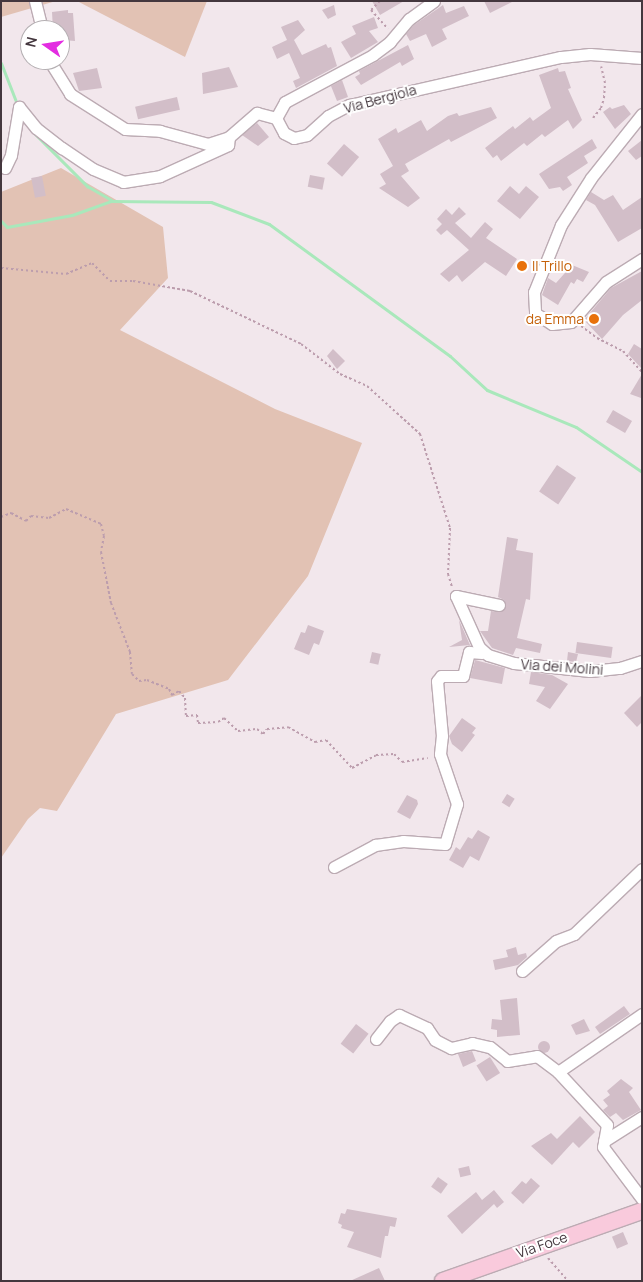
<!DOCTYPE html>
<style>
body{margin:0}
#map{position:relative;width:643px;height:1282px;overflow:hidden;background:#f2e7ec;font-family:Manrope,sans-serif}
div>[style]{position:absolute}
[style*='--x']{left:calc(var(--x)*1px);top:calc(var(--y)*1px);width:calc(var(--w)*1px);rotate:calc(var(--a)*1deg)}
.green>*{inset:0;background:#e2c2b4}
.stream>*{height:3px;margin:-1.5px;padding:0 1.5px;transform-origin:1.5px;border-radius:1.5px;background:#a9e8bb}
.building>*{inset:0;background:#d2bec8;transform-origin:0 0}
.round{border-radius:50%}
.path>*{height:2px;margin-top:-1px;transform-origin:0;background:repeating-linear-gradient(90deg,#bc9dad 0 2.5px,transparent 0 5px)}
.roads{filter:drop-shadow(1px 0 #bcabb3) drop-shadow(-1px 0 #bcabb3) drop-shadow(0 1px #bcabb3) drop-shadow(0 -1px #bcabb3)}
.street>*{height:11px;margin:-5.5px;padding:0 5.5px;transform-origin:5.5px;border-radius:5.5px;background:#fff}
.secondary>*{height:16px;margin:-8px;padding:0 8px;transform-origin:8px;border-radius:8px;background:#f9cadc}
.dots>*{width:14px;height:14px;translate:-50% -50%;box-sizing:border-box;border:2px solid #fff;border-radius:50%}
span{translate:-50% -50%;white-space:nowrap;text-align:center;line-height:1.15;-webkit-text-stroke:4px #fff;paint-order:stroke}
.street-label{font-size:14px;color:#44373e}
.food-label{font-size:14px;color:#c56008}
.left{translate:0 -50%;text-align:left}
.right{translate:-100% -50%;text-align:right}
.frame{position:absolute;inset:0;border:2px solid #44373e;pointer-events:none}
.north{position:absolute;left:20px;top:20px;width:50px;height:50px;box-sizing:border-box;background:#fff;border:1px solid #b4afb2;border-radius:50%;rotate:283deg;font-size:14px;font-weight:700;line-height:20px;text-align:center;color:#44373e}
.north::after{content:'';display:block;margin:auto;width:18px;height:22px;background:#e32ce1;clip-path:polygon(50% 0,100% 100%,50% 72%,0 100%)}
</style>
<div id="map">
<div class="green">
<i style="clip-path:polygon(1px 1px,56px 1px,1px 17px)"></i>
<i style="clip-path:polygon(77px 1px,207px 1px,185px 57px)"></i>
<i style="clip-path:polygon(61px 168px,163px 227px,168px 278px,120px 330px,275px 409px,362px 443px,308px 576px,228px 680px,116px 714px,57px 811px,40px 808px,28px 819px,1px 858px,1px 192px)"></i>
</div>
<div class="stream">
<i style="--x:1;--y:63;--w:44;--a:68.7"></i>
<i style="--x:35;--y:134;--w:74;--a:45"></i>
<i style="--x:87;--y:186;--w:28;--a:30"></i>
<i style="--x:1;--y:221;--w:8;--a:45"></i>
<i style="--x:7;--y:227;--w:66;--a:-10.5"></i>
<i style="--x:72;--y:215;--w:41;--a:-19.7"></i>
<i style="--x:111;--y:201;--w:100;--a:0.6"></i>
<i style="--x:211;--y:202;--w:62;--a:20.8"></i>
<i style="--x:269;--y:224;--w:224;--a:36.1"></i>
<i style="--x:450;--y:356;--w:50;--a:42.6"></i>
<i style="--x:487;--y:390;--w:96;--a:22.6"></i>
<i style="--x:576;--y:427;--w:80;--a:34.3"></i>
</div>
<div class="building">
<i style="clip-path:polygon(372px 1px,404px 1px,380px 15px)"></i>
<i style="clip-path:polygon(484px 1px,514px 1px,490px 13px)"></i>
<i style="clip-path:polygon(334px 5px,336px 15px,328px 19px,322px 10px)"></i>
<i style="clip-path:polygon(443px 5px,446px 13px,464px 6px,469px 16px,442px 29px,447px 39px,432px 47px,426px 34px,410px 41px,406px 34px,414px 25px)"></i>
<i style="clip-path:polygon(68px 10px,68px 13px,73px 13px,75px 41px,63px 40px,60px 30px,53px 30px,52px 12px)"></i>
<i style="clip-path:polygon(374px 17px,378px 28px,369px 31px,378px 42px,351px 58px,341px 42px,356px 34px,352px 26px)"></i>
<i style="clip-path:polygon(298px 20px,305px 30px,294px 40px,302px 55px,326px 44px,328px 48px,331px 47px,337px 66px,296px 88px,293px 81px,300px 78px,289px 53px,277px 59px,272px 47px,287px 40px,281px 27px)"></i>
<i style="clip-path:polygon(408px 45px,414px 59px,402px 66px,400px 62px,361px 85px,355px 77px,360px 74px,359px 71px)"></i>
<i style="clip-path:polygon(229px 67px,238px 87px,203px 94px,202px 73px)"></i>
<i style="clip-path:polygon(97px 68px,102px 88px,79px 91px,73px 73px)"></i>
<i style="clip-path:polygon(558px 68px,559px 72px,565px 71px,571px 88px,568px 89px,582px 120px,573px 129px,568px 120px,545px 137px,542px 134px,527px 146px,524px 143px,501px 161px,497px 155px,493px 158px,485px 148px,513px 126px,515px 129px,530px 117px,533px 121px,551px 108px,539px 75px)"></i>
<i style="clip-path:polygon(342px 80px,348px 97px,337px 101px,331px 86px)"></i>
<i style="left:177px;top:97px;width:13px;height:43px;rotate:77deg"></i>
<i style="clip-path:polygon(624px 105px,631px 114px,615px 129px,603px 112px,610px 107px,612px 109px)"></i>
<i style="clip-path:polygon(491px 107px,497px 118px,451px 142px,449px 139px,405px 164px,409px 171px,401px 176px,420px 198px,408px 207px,379px 188px,386px 184px,380px 174px,393px 166px,378px 139px,396px 128px,398px 133px,421px 120px,427px 131px,448px 116px,457px 113px,459px 116px)"></i>
<i style="clip-path:polygon(257px 123px,269px 137px,258px 146px,242px 135px)"></i>
<i style="clip-path:polygon(592px 139px,597px 148px,584px 156px,588px 163px,567px 177px,572px 185px,563px 191px,560px 187px,549px 189px,539px 174px)"></i>
<i style="clip-path:polygon(642px 140px,642px 156px,636px 160px,628px 151px)"></i>
<i style="left:344px;top:144px;width:20px;height:26px;rotate:41deg"></i>
<i style="left:310px;top:175px;width:15px;height:12px;rotate:11deg"></i>
<i style="left:42px;top:176px;width:20px;height:11px;rotate:79deg"></i>
<i style="clip-path:polygon(510px 186px,519px 194px,526px 186px,539px 197px,520px 219px,497px 201px)"></i>
<i style="clip-path:polygon(591px 192px,604px 200px,613px 195px,623px 210px,642px 197px,642px 228px,618px 242px,595px 205px,586px 200px)"></i>
<i style="clip-path:polygon(459px 207px,466px 214px,455px 223px,471px 238px,485px 222px,493px 229px,486px 238px,517px 259px,506px 276px,485px 262px,462px 282px,457px 275px,449px 282px,440px 274px,469px 250px,447px 230px,441px 235px,436px 230px,442px 224px,437px 219px,446px 209px,452px 215px)"></i>
<i style="clip-path:polygon(572px 265px,589px 272px,583px 282px,577px 279px,574px 284px,571px 282px,558px 305px,542px 295px,548px 278px,556px 283px)"></i>
<i style="clip-path:polygon(642px 271px,642px 300px,623px 315px,602px 339px,584px 320px,611px 288px)"></i>
<i style="clip-path:polygon(634px 344px,642px 349px,642px 369px,628px 354px)"></i>
<i style="clip-path:polygon(333px 349px,345px 361px,337px 369px,327px 356px)"></i>
<i style="clip-path:polygon(642px 374px,642px 393px,641px 398px,630px 394px)"></i>
<i style="left:613px;top:410px;width:22px;height:14px;rotate:30deg"></i>
<i style="left:557px;top:465px;width:23px;height:32px;rotate:34deg"></i>
<i style="clip-path:polygon(507px 537px,518px 539px,516px 550px,533px 553px,530px 600px,526px 599px,517px 638px,542px 644px,540px 653px,516px 648px,513px 655px,492px 648px,480px 631px,488px 631px,491px 611px,501px 612px,506px 607px,504px 600px,498px 597px)"></i>
<i style="clip-path:polygon(459px 620px,470px 645px,449px 647px,462px 640px)"></i>
<i style="clip-path:polygon(308px 625px,324px 631px,319px 645px,314px 643px,309px 655px,294px 649px,301px 632px,305px 633px)"></i>
<i style="left:577px;top:642px;width:36px;height:11px;rotate:8deg"></i>
<i style="left:372px;top:652px;width:9px;height:11px;rotate:13deg"></i>
<i style="clip-path:polygon(568px 652px,578px 654px,576px 662px,567px 661px)"></i>
<i style="clip-path:polygon(475px 660px,505px 668px,502px 684px,470px 678px)"></i>
<i style="clip-path:polygon(531px 672px,552px 675px,568px 684px,550px 709px,536px 701px,545px 687px,529px 684px)"></i>
<i style="clip-path:polygon(642px 695px,642px 722px,637px 727px,624px 713px)"></i>
<i style="clip-path:polygon(462px 718px,476px 728px,472px 733px,475px 735px,462px 752px,452px 744px,449px 736px)"></i>
<i style="left:507px;top:794px;width:9px;height:10px;rotate:32deg"></i>
<i style="clip-path:polygon(407px 795px,417px 800px,418px 804px,410px 819px,397px 812px)"></i>
<i style="clip-path:polygon(478px 830px,490px 837px,479px 861px,470px 856px,463px 868px,449px 860px,456px 847px,460px 850px,468px 837px,472px 839px)"></i>
<i style="clip-path:polygon(516px 947px,518px 955px,526px 953px,527px 957px,518px 965px,495px 970px,493px 960px,508px 957px,506px 950px)"></i>
<i style="clip-path:polygon(517px 998px,520px 1035px,497px 1037px,497px 1030px,491px 1029px,492px 1019px,502px 1020px,500px 1000px)"></i>
<i style="clip-path:polygon(624px 1006px,630px 1014px,600px 1034px,595px 1027px)"></i>
<i style="clip-path:polygon(584px 1019px,590px 1031px,576px 1035px,571px 1025px)"></i>
<i style="left:356px;top:1024px;width:16px;height:25px;rotate:38deg"></i>
<i class="round" style="left:538px;top:1041px;width:12px;height:12px"></i>
<i style="clip-path:polygon(472px 1051px,476px 1061px,463px 1067px,458px 1054px)"></i>
<i style="left:490px;top:1057px;width:19px;height:16px;rotate:58deg"></i>
<i style="clip-path:polygon(621px 1079px,633px 1088px,629px 1092px,641px 1110px,623px 1120px,616px 1113px,610px 1117px,603px 1110px,608px 1106px,603px 1100px,610px 1095px,607px 1091px)"></i>
<i style="clip-path:polygon(580px 1116px,595px 1132px,579px 1148px,573px 1142px,552px 1165px,531px 1146px,551px 1133px,557px 1139px)"></i>
<i style="left:469px;top:1166px;width:9px;height:11px;rotate:77deg"></i>
<i style="left:438px;top:1177px;width:12px;height:12px;rotate:35deg"></i>
<i style="clip-path:polygon(531px 1178px,540px 1186px,523px 1204px,511px 1193px,522px 1181px,526px 1184px)"></i>
<i style="clip-path:polygon(494px 1190px,504px 1202px,497px 1208px,494px 1204px,462px 1234px,447px 1216px,476px 1192px,482px 1200px)"></i>
<i style="clip-path:polygon(347px 1209px,397px 1218px,395px 1227px,390px 1226px,388px 1236px,385px 1236px,381px 1258px,347px 1247px,354px 1232px,341px 1228px,342px 1225px,338px 1223px,341px 1213px,345px 1214px)"></i>
<i style="left:623px;top:1232px;width:13px;height:12px;rotate:67deg"></i>
<i style="clip-path:polygon(379px 1268px,385px 1281px,350px 1281px)"></i>
</div>
<div class="path">
<i style="--x:380;--y:1;--w:13;--a:135"></i>
<i style="--x:371;--y:10;--w:25;--a:48"></i>
<i style="--x:593;--y:118;--w:13;--a:-51"></i>
<i style="--x:601;--y:108;--w:10;--a:-73"></i>
<i style="--x:604;--y:98;--w:15;--a:-86"></i>
<i style="--x:605;--y:83;--w:17;--a:-103"></i>
<i style="--x:1;--y:268;--w:65;--a:5.3"></i>
<i style="--x:66;--y:274;--w:28;--a:-23"></i>
<i style="--x:92;--y:263;--w:25;--a:45"></i>
<i style="--x:110;--y:281;--w:23;--a:0"></i>
<i style="--x:133;--y:281;--w:58;--a:10"></i>
<i style="--x:190;--y:291;--w:123;--a:25.5"></i>
<i style="--x:301;--y:344;--w:49;--a:37.6"></i>
<i style="--x:340;--y:374;--w:30;--a:24"></i>
<i style="--x:367;--y:386;--w:72;--a:42.2"></i>
<i style="--x:420;--y:434;--w:99;--a:72.3"></i>
<i style="--x:450;--y:528;--w:46;--a:92.5"></i>
<i style="--x:448;--y:574;--w:14;--a:73"></i>
<i style="--x:581;--y:326;--w:20;--a:37"></i>
<i style="--x:597;--y:338;--w:29;--a:27"></i>
<i style="--x:623;--y:351;--w:28;--a:48"></i>
<i style="--x:1;--y:517;--w:11;--a:-22"></i>
<i style="--x:11;--y:513;--w:17;--a:28"></i>
<i style="--x:26;--y:521;--w:7;--a:-45"></i>
<i style="--x:31;--y:516;--w:18;--a:6"></i>
<i style="--x:49;--y:518;--w:19;--a:-28"></i>
<i style="--x:66;--y:509;--w:38;--a:23"></i>
<i style="--x:101;--y:524;--w:12;--a:76"></i>
<i style="--x:104;--y:536;--w:16;--a:101"></i>
<i style="--x:101;--y:552;--w:52;--a:78.9"></i>
<i style="--x:111;--y:603;--w:53;--a:68.8"></i>
<i style="--x:130;--y:652;--w:22;--a:85"></i>
<i style="--x:132;--y:674;--w:10;--a:45"></i>
<i style="--x:139;--y:681;--w:8;--a:-7"></i>
<i style="--x:147;--y:680;--w:24;--a:22"></i>
<i style="--x:169;--y:689;--w:7;--a:63"></i>
<i style="--x:172;--y:695;--w:8;--a:-30"></i>
<i style="--x:179;--y:691;--w:9;--a:49"></i>
<i style="--x:185;--y:698;--w:18;--a:87"></i>
<i style="--x:186;--y:716;--w:11;--a:-5"></i>
<i style="--x:197;--y:715;--w:8;--a:83"></i>
<i style="--x:198;--y:723;--w:20;--a:-3"></i>
<i style="--x:218;--y:722;--w:7;--a:-34"></i>
<i style="--x:224;--y:718;--w:19;--a:43"></i>
<i style="--x:238;--y:731;--w:19;--a:-6"></i>
<i style="--x:257;--y:729;--w:8;--a:40"></i>
<i style="--x:263;--y:734;--w:6;--a:-51"></i>
<i style="--x:267;--y:729;--w:21;--a:-5"></i>
<i style="--x:288;--y:727;--w:31;--a:29"></i>
<i style="--x:315;--y:742;--w:11;--a:-10"></i>
<i style="--x:326;--y:740;--w:38;--a:47"></i>
<i style="--x:352;--y:768;--w:27;--a:-28"></i>
<i style="--x:376;--y:755;--w:18;--a:-3"></i>
<i style="--x:394;--y:754;--w:11;--a:45"></i>
<i style="--x:402;--y:762;--w:26;--a:-9"></i>
<i style="--x:548;--y:1258;--w:30;--a:49"></i>
</div>
<div class="roads">
<div class="street">
<i style="--x:35;--y:1;--w:30;--a:76"></i>
<i style="--x:434;--y:1;--w:31;--a:144"></i>
<i style="--x:409;--y:19;--w:30;--a:130"></i>
<i style="--x:390;--y:42;--w:21;--a:143"></i>
<i style="--x:373;--y:55;--w:100;--a:151.9"></i>
<i style="--x:285;--y:102;--w:18;--a:119"></i>
<i style="--x:276;--y:118;--w:17;--a:62"></i>
<i style="--x:284;--y:133;--w:11;--a:27"></i>
<i style="--x:294;--y:138;--w:13;--a:-13"></i>
<i style="--x:307;--y:135;--w:28;--a:-42"></i>
<i style="--x:328;--y:116;--w:24;--a:-28"></i>
<i style="--x:349;--y:105;--w:217;--a:-12.8"></i>
<i style="--x:561;--y:57;--w:29;--a:-6"></i>
<i style="--x:590;--y:54;--w:52;--a:4.4"></i>
<i style="--x:49;--y:60;--w:40;--a:58"></i>
<i style="--x:70;--y:94;--w:65;--a:32.5"></i>
<i style="--x:125;--y:129;--w:35;--a:3"></i>
<i style="--x:160;--y:131;--w:50;--a:15.2"></i>
<i style="--x:208;--y:144;--w:22;--a:-18"></i>
<i style="--x:229;--y:137;--w:37;--a:-41"></i>
<i style="--x:257;--y:113;--w:20;--a:15"></i>
<i style="--x:642;--y:114;--w:82;--a:128.6"></i>
<i style="--x:591;--y:178;--w:56;--a:122.6"></i>
<i style="--x:561;--y:225;--w:72;--a:111.9"></i>
<i style="--x:534;--y:292;--w:21;--a:87"></i>
<i style="--x:535;--y:313;--w:20;--a:33"></i>
<i style="--x:552;--y:324;--w:19;--a:-6"></i>
<i style="--x:571;--y:322;--w:53;--a:-48.8"></i>
<i style="--x:606;--y:282;--w:43;--a:-32.6"></i>
<i style="--x:5;--y:168;--w:14;--a:-65"></i>
<i style="--x:11;--y:155;--w:49;--a:-80.5"></i>
<i style="--x:19;--y:107;--w:27;--a:51"></i>
<i style="--x:36;--y:128;--w:33;--a:38"></i>
<i style="--x:62;--y:148;--w:37;--a:34"></i>
<i style="--x:93;--y:169;--w:33;--a:23"></i>
<i style="--x:123;--y:182;--w:37;--a:-9"></i>
<i style="--x:160;--y:176;--w:75;--a:-24.5"></i>
<i style="--x:228;--y:145;--w:8;--a:-83"></i>
<i style="--x:499;--y:605;--w:44;--a:-168.2"></i>
<i style="--x:456;--y:596;--w:56;--a:65.7"></i>
<i style="--x:479;--y:647;--w:12;--a:42"></i>
<i style="--x:488;--y:655;--w:27;--a:17"></i>
<i style="--x:514;--y:663;--w:76;--a:6"></i>
<i style="--x:590;--y:671;--w:30;--a:-6"></i>
<i style="--x:620;--y:668;--w:23;--a:-18"></i>
<i style="--x:334;--y:867;--w:47;--a:-28.2"></i>
<i style="--x:375;--y:845;--w:28;--a:-8"></i>
<i style="--x:403;--y:841;--w:42;--a:4.1"></i>
<i style="--x:445;--y:844;--w:42;--a:-73.3"></i>
<i style="--x:457;--y:804;--w:53;--a:-108.8"></i>
<i style="--x:440;--y:754;--w:18;--a:-84"></i>
<i style="--x:442;--y:736;--w:55;--a:-95.2"></i>
<i style="--x:437;--y:681;--w:6;--a:-51"></i>
<i style="--x:441;--y:676;--w:22;--a:0"></i>
<i style="--x:463;--y:676;--w:25;--a:-76"></i>
<i style="--x:469;--y:652;--w:13;--a:4"></i>
<i style="--x:522;--y:971;--w:45;--a:-41.4"></i>
<i style="--x:556;--y:941;--w:19;--a:-21"></i>
<i style="--x:574;--y:934;--w:94;--a:-43.7"></i>
<i style="--x:376;--y:1039;--w:23;--a:-52"></i>
<i style="--x:390;--y:1021;--w:11;--a:-34"></i>
<i style="--x:399;--y:1015;--w:31;--a:25"></i>
<i style="--x:427;--y:1028;--w:14;--a:56"></i>
<i style="--x:435;--y:1040;--w:18;--a:27"></i>
<i style="--x:451;--y:1048;--w:22;--a:-13"></i>
<i style="--x:472;--y:1043;--w:18;--a:13"></i>
<i style="--x:490;--y:1047;--w:22;--a:39"></i>
<i style="--x:507;--y:1061;--w:30;--a:-9"></i>
<i style="--x:537;--y:1056;--w:26;--a:37"></i>
<i style="--x:558;--y:1072;--w:72;--a:47.2"></i>
<i style="--x:607;--y:1125;--w:22;--a:100"></i>
<i style="--x:603;--y:1147;--w:65;--a:53.1"></i>
<i style="--x:558;--y:1072;--w:102;--a:-34.6"></i>
<i style="--x:604;--y:1141;--w:45;--a:-32.3"></i>
</div>
<div class="secondary">
<i style="--x:443;--y:1281;--w:211;--a:-19.4"></i>
</div>
</div>
<div class="dots">
<i style="left:522px;top:266px;background:#e8710a"></i>
<i style="left:594px;top:319px;background:#e8710a"></i>
</div>
<div class="street-label">
<span style="left:380px;top:99px;rotate:-15deg">Via Bergiola</span>
<span style="left:562px;top:667px;rotate:4deg">Via dei Molini</span>
<span style="left:542px;top:1245px;rotate:-19deg">Via Foce</span>
</div>
<div class="food-label">
<span class="left" style="left:532px;top:266px">Il Trillo</span>
<span class="right" style="left:584px;top:319px">da Emma</span>
</div>
<div class="frame"></div>
<div class="north">N</div>
</div>
